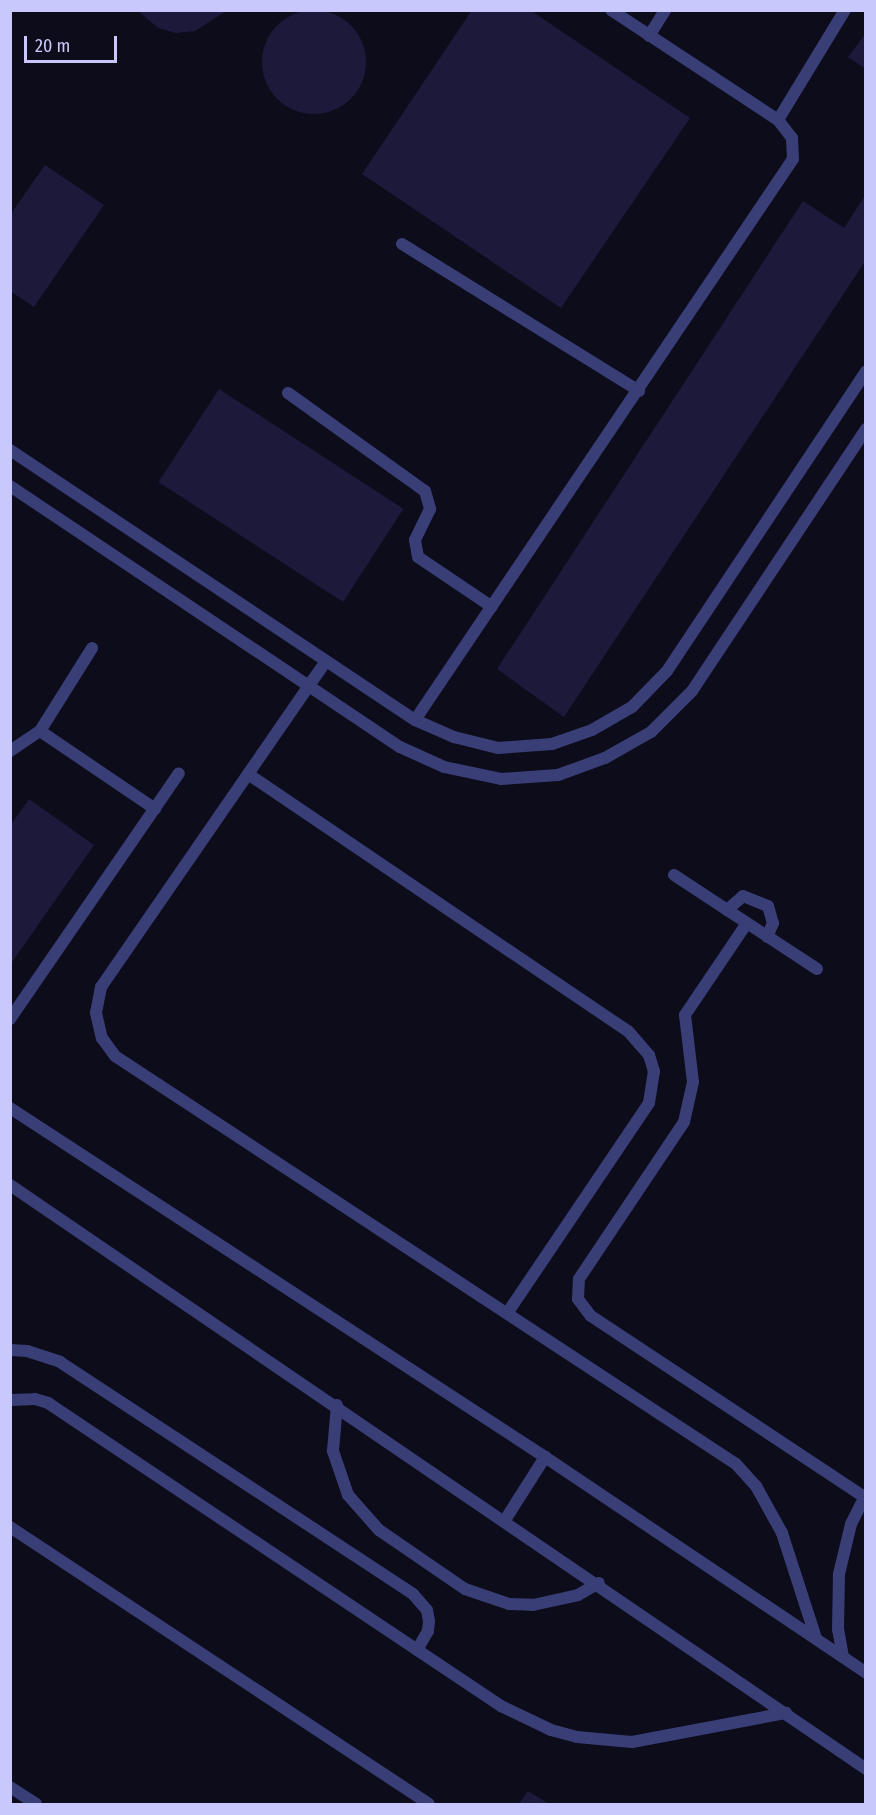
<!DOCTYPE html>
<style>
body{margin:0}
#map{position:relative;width:876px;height:1815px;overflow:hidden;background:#0c0c1b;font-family:"Fira Sans Condensed",sans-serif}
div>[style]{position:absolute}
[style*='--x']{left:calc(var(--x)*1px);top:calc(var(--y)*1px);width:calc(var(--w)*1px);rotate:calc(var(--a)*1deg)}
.building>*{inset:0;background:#1c193b;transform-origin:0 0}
.round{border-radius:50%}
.service>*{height:12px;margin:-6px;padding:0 6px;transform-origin:6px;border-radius:6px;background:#393e77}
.tertiary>*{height:12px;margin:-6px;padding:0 6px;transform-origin:6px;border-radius:6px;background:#393e77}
span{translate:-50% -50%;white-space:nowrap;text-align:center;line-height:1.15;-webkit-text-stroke:6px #0c0c1b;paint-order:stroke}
.frame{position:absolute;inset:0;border:12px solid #c8c8fc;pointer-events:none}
.scale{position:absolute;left:24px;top:36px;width:93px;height:27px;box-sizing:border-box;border:3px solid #c8c8fc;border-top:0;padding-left:8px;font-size:18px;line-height:21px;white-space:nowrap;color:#c8c8fc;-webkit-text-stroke:4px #0c0c1b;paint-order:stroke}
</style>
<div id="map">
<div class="building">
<i style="clip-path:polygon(137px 10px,228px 10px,195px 31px,176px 33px,158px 28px)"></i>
<i style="clip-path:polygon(472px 10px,530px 10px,690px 118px,561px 308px,362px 174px)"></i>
<i class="round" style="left:262px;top:10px;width:104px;height:104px"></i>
<i style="clip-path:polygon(866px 33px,866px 69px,848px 57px)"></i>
<i style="clip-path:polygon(45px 165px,104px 205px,34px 307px,10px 291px,10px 215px)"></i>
<i style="clip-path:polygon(866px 194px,866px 260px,564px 717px,497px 669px,803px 201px,844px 228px)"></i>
<i style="left:219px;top:389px;width:220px;height:111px;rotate:33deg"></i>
<i style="clip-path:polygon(29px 799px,94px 845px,10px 965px,10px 826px)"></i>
<i style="clip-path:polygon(528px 1791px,549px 1804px,519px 1804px)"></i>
</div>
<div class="service">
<i style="--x:649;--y:36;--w:31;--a:-58"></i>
<i style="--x:778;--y:120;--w:129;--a:-58.7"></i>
<i style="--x:402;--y:244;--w:279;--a:31.8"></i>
<i style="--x:288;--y:393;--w:168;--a:35.6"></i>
<i style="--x:425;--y:491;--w:19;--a:74"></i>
<i style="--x:430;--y:509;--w:34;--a:116"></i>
<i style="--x:415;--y:540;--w:17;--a:80"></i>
<i style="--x:418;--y:557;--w:89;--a:34"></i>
<i style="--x:326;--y:661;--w:396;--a:124.6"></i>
<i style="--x:101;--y:987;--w:26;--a:101"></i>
<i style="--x:96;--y:1013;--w:26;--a:77"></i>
<i style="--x:102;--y:1038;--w:22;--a:54"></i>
<i style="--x:115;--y:1056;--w:743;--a:33.31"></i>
<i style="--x:736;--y:1464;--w:30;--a:48"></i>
<i style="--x:756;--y:1486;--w:54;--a:61"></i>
<i style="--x:782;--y:1533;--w:110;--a:72.1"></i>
<i style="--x:415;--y:720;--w:676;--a:-56.03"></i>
<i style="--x:793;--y:159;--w:21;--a:-93"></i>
<i style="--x:792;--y:138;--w:23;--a:-128"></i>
<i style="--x:778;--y:120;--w:200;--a:-146.6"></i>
<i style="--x:40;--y:731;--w:139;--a:34.1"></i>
<i style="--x:10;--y:751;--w:36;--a:-34"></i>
<i style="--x:40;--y:731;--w:98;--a:-57.9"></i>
<i style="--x:248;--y:774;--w:459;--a:34.1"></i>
<i style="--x:628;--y:1031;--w:32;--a:49"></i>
<i style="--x:649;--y:1055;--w:17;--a:73"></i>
<i style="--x:654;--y:1071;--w:32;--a:99"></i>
<i style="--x:649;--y:1103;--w:252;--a:124"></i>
<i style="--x:674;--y:875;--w:171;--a:33.3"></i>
<i style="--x:727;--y:910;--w:21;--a:-41"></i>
<i style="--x:743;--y:896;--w:27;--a:22"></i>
<i style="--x:768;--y:906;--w:18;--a:74"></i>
<i style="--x:773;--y:923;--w:15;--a:113"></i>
<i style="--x:747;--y:923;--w:111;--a:124"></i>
<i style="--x:685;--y:1015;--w:67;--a:83.2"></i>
<i style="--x:693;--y:1082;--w:41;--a:102.7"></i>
<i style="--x:684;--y:1122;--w:189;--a:123.8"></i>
<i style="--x:579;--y:1279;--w:20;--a:93"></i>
<i style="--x:578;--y:1299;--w:21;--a:53"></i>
<i style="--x:591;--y:1316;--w:330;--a:33.5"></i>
<i style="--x:10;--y:1019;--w:298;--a:-55.5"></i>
<i style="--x:10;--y:1350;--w:17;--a:3"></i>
<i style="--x:27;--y:1351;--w:35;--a:18"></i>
<i style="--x:60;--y:1362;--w:422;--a:33.3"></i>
<i style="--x:413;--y:1594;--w:21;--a:49"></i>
<i style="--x:427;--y:1610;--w:11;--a:80"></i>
<i style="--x:429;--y:1621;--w:10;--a:96"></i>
<i style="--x:428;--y:1631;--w:22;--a:120"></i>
<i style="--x:10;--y:1400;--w:25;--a:-2"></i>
<i style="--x:35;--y:1399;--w:14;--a:17"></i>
<i style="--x:48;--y:1403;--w:545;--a:33.78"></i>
<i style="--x:501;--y:1706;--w:55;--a:25.6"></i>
<i style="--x:551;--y:1730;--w:27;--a:15"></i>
<i style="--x:577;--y:1737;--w:55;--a:5.2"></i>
<i style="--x:632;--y:1742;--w:157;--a:-10.7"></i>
<i style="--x:337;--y:1405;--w:46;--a:95"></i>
<i style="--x:333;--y:1451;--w:46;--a:71.2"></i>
<i style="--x:348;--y:1495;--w:47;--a:48.5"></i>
<i style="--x:379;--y:1530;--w:104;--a:34.5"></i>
<i style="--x:465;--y:1589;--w:46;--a:18.8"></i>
<i style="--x:509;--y:1604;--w:24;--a:2"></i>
<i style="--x:533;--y:1605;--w:46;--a:-12.5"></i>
<i style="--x:578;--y:1595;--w:24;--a:-30"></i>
<i style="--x:10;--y:1527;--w:502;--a:33.47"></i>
<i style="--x:843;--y:1657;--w:27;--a:-100"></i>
<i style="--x:838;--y:1630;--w:56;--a:-89"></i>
<i style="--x:839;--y:1574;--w:51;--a:-76.5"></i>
<i style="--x:851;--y:1524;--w:33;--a:-63"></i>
<i style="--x:10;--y:1787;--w:31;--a:33"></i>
</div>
<div class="tertiary">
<i style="--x:10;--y:450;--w:487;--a:33.7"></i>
<i style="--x:415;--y:720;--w:43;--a:23.6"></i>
<i style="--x:454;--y:737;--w:45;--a:14"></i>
<i style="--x:498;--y:748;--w:54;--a:-4.2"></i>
<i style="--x:552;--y:744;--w:42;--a:-19.3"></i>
<i style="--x:592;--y:730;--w:46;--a:-29.9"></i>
<i style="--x:632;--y:707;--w:50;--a:-45.8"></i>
<i style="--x:667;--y:671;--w:360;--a:-56.4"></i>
<i style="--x:10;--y:486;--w:469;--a:33.8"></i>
<i style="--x:400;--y:747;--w:48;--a:24.4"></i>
<i style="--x:444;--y:767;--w:58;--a:11.9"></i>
<i style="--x:501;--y:779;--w:57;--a:-4"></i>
<i style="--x:558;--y:775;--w:50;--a:-19.9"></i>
<i style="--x:605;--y:758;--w:53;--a:-29.5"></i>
<i style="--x:651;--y:732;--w:58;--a:-45"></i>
<i style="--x:692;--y:691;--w:315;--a:-56.4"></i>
<i style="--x:10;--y:1108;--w:639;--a:33.12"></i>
<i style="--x:545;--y:1457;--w:387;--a:33.9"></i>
<i style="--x:10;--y:1185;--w:1036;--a:34.3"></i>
<i style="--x:505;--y:1520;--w:75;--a:-57.6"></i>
</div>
<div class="frame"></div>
<div class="scale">20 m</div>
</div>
